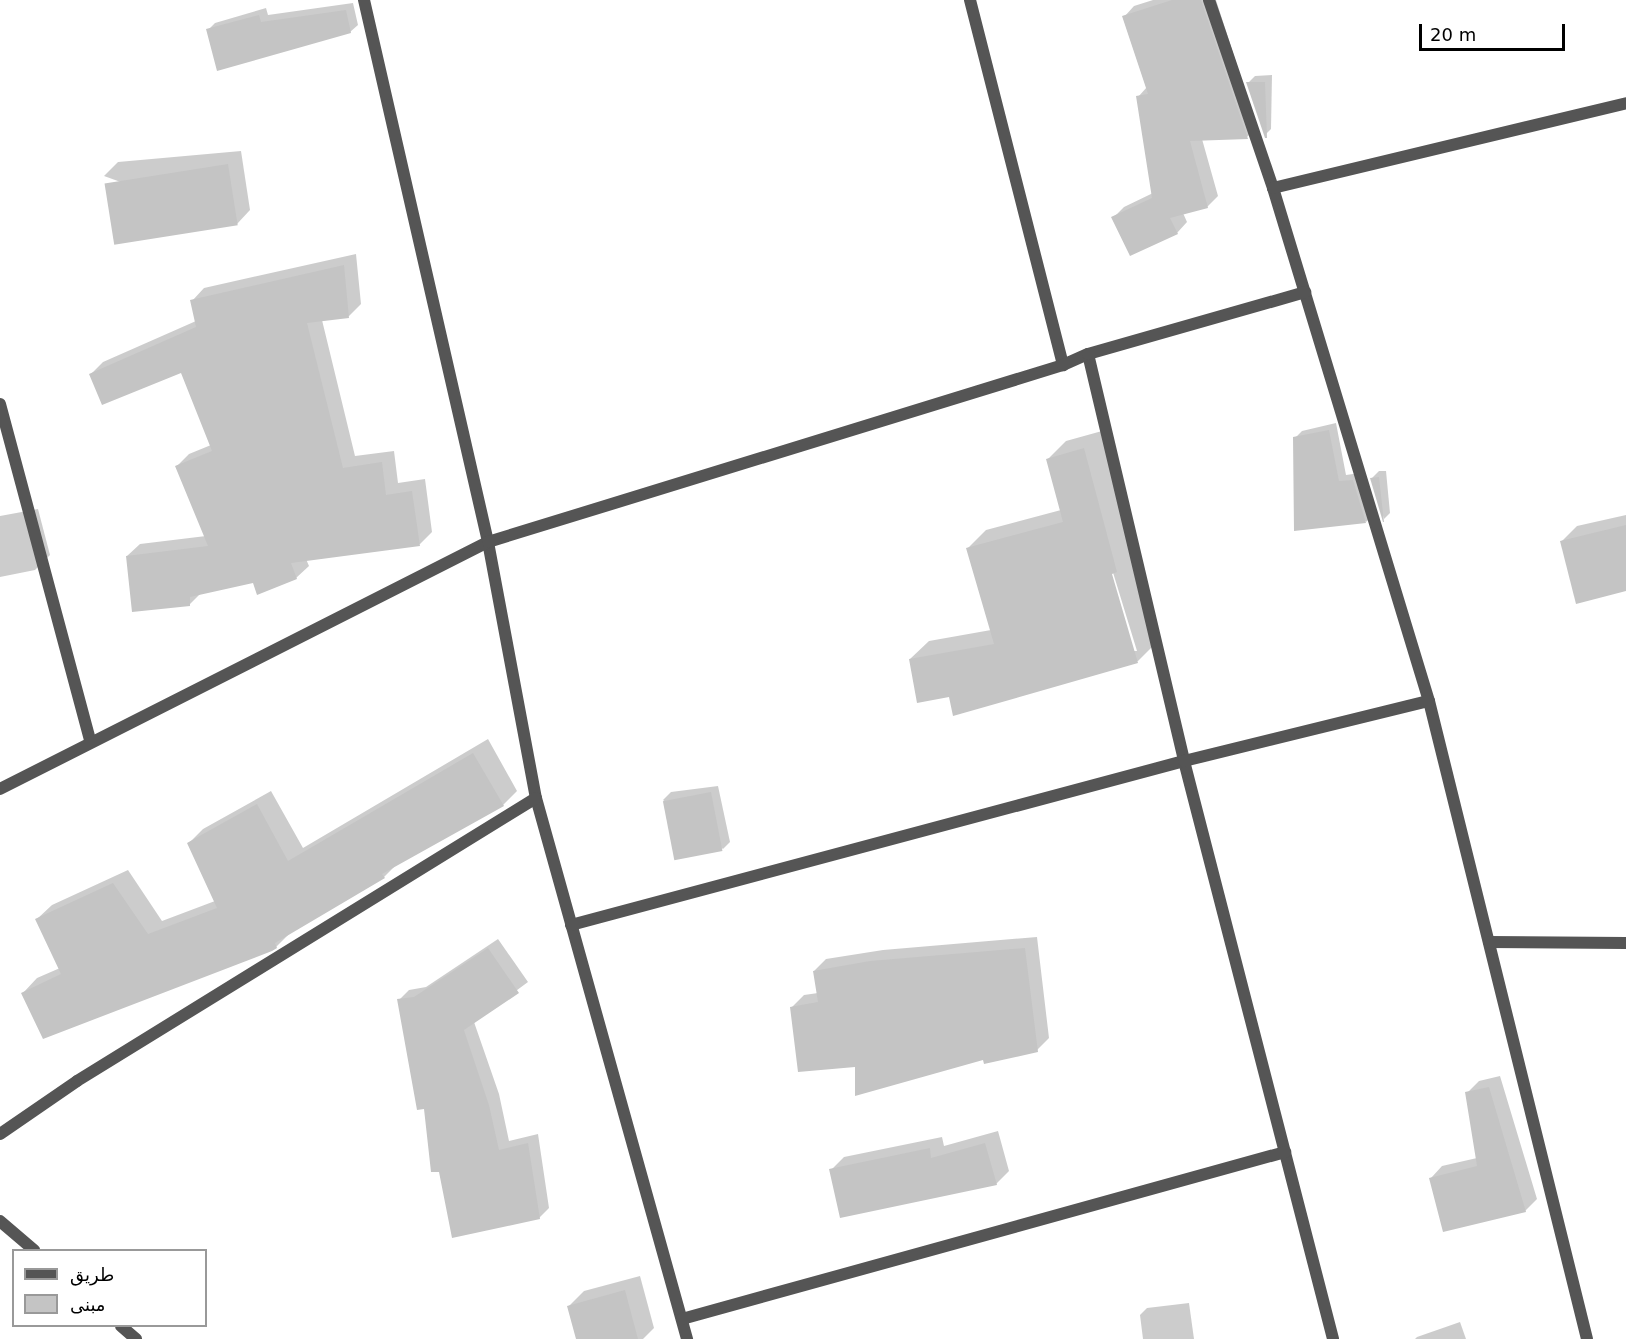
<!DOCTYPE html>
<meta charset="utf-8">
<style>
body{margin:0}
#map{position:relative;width:1626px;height:1339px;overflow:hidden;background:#fff;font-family:"DejaVu Sans","Noto Naskh Arabic",sans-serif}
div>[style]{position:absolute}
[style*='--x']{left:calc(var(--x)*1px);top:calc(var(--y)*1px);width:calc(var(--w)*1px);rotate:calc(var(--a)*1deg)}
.shadow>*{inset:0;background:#0003}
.building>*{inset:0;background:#c4c4c4;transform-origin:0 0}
.minor>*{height:12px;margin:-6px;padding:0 6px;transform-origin:6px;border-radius:6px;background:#555}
span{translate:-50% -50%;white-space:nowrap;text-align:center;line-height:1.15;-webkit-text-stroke:5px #fff;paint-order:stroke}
.legend{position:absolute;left:12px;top:1249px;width:195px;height:78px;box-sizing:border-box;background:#fff;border:2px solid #999;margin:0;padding:8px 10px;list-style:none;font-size:18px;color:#000}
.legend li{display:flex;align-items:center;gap:12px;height:30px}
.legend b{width:30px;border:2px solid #999}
.scale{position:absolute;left:1419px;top:24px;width:146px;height:27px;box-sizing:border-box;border:3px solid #000;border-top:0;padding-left:8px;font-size:18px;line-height:21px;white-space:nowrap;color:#000;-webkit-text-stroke:4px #fff;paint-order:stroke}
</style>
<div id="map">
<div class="shadow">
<i style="clip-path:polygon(1153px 0,1216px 0,1257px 127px,1247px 137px,1202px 139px,1218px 196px,1207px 207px,1183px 213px,1187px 222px,1177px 233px,1113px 218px,1124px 207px,1153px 193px,1138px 97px,1147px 87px,1124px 17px,1134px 6px)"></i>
<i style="clip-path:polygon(353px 3px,358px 25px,350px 32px,208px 30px,215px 23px,266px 8px,268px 15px)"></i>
<i style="clip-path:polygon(1272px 75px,1271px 129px,1265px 135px,1248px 83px,1255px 76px)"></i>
<i style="clip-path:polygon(241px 151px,250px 210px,237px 224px,104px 176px,118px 162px)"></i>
<i style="clip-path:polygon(356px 254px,361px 304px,349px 316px,322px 320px,355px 456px,394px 451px,398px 483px,425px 479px,432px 532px,420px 544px,306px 559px,309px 566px,296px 578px,253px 581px,201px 593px,190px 604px,127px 556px,140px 544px,206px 536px,176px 467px,189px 454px,211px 445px,182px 371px,90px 375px,103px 362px,196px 321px,192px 301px,204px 288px)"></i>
<i style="clip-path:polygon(1336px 423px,1346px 475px,1360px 473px,1373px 515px,1366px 522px,1295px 438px,1302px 431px)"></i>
<i style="clip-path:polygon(evenodd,1102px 431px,1156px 643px,1138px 661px,954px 714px,951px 695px,910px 659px,929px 641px,991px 630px,968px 548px,986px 530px,1061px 510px,1048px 459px,1066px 441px,1102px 431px,1111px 566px,1137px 651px,1133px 651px,1108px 567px,1111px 566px)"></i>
<i style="clip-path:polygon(1379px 471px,1386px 471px,1390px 513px,1384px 519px,1372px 478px)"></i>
<i style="clip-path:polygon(38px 509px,50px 555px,35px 570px,0 577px,0 516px)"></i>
<i style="clip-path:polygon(1626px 515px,1626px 590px,1562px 541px,1577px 526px)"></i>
<i style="clip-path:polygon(488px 739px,517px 791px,503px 805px,396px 865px,384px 877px,290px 933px,276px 947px,23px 993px,37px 978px,60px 968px,37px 919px,52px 905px,128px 870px,162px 921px,215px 901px,189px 843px,203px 829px,271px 791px,303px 848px)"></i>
<i style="clip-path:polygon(718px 786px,730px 842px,723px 849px,663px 800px,671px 792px)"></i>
<i style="clip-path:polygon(1037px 937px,1049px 1038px,1037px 1050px,984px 1059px,856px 1066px,792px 1007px,804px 995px,818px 993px,814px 971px,826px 959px,883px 950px)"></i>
<i style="clip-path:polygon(498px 939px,528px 982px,474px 1022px,499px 1094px,509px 1141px,538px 1134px,549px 1208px,539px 1218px,425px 1107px,399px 1000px,409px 990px,426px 987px)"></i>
<i style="clip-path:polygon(1500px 1076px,1537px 1199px,1525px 1211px,1431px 1178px,1442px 1166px,1477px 1158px,1467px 1093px,1479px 1081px)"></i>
<i style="clip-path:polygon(998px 1131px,1009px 1171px,996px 1184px,831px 1170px,844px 1157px,942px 1137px,944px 1146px)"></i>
<i style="clip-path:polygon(640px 1276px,654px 1328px,643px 1339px,578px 1339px,569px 1306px,584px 1291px)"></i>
<i style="clip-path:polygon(1189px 1303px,1194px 1339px,1143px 1339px,1140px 1315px,1147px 1308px)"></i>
<i style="clip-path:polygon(1460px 1322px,1466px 1339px,1415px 1339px,1417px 1337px)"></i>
</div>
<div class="building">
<i style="clip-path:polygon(1172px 0,1201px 0,1248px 139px,1190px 141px,1208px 208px,1170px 218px,1178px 234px,1130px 256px,1111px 217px,1152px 198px,1136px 96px,1148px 94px,1122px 16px)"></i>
<i style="clip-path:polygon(346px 10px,351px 33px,217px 71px,206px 29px,259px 15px,261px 22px)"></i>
<i style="clip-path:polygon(1246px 82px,1265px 82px,1267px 138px,1265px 138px)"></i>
<i style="left:228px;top:164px;width:62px;height:125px;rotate:81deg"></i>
<i style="clip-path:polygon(344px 265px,349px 318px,307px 323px,343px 468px,382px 462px,386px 495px,412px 491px,420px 546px,291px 563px,297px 579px,257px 595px,253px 583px,190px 597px,190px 606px,132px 612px,126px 556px,208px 546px,175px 466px,212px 451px,181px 373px,102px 405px,89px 374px,196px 327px,190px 300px)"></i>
<i style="clip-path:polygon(1329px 430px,1339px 481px,1353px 480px,1366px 523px,1294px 531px,1293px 437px)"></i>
<i style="clip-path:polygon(1084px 448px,1117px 572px,1112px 574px,1138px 663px,953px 716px,949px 697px,917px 703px,909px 659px,994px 644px,966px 548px,1063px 522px,1046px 459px)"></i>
<i style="clip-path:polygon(1379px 477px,1384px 522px,1383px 522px,1370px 478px)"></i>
<i style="clip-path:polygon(1626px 525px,1626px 591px,1576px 604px,1560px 541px)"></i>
<i style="clip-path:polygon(473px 753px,504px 806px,382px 874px,385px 878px,275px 943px,277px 948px,272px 951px,43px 1039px,21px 993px,61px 974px,35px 919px,113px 883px,148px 934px,217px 908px,187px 843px,257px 804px,288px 861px)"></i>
<i style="left:711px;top:792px;width:60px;height:49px;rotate:79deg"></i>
<i style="clip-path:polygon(488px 948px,519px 993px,464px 1030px,489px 1105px,499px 1150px,528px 1143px,540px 1219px,452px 1238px,439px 1172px,431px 1172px,424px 1109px,417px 1110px,397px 999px,414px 997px)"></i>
<i style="clip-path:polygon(1025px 948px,1038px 1052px,984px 1064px,983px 1060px,855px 1096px,855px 1067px,798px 1072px,790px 1007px,818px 1002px,813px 971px,870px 961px)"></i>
<i style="clip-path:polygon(1489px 1087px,1526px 1212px,1443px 1232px,1429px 1178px,1477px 1166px,1465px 1092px)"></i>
<i style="clip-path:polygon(985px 1143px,997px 1185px,840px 1218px,829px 1169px,930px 1148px,931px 1158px)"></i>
<i style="clip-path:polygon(625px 1290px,638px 1339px,576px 1339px,567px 1306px)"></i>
</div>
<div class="minor">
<i style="--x:364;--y:0;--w:556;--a:77.11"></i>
<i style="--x:488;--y:542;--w:260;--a:79.4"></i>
<i style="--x:536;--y:798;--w:562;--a:74.4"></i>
<i style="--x:970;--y:0;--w:377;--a:75.7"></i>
<i style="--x:1209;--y:0;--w:199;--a:71.2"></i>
<i style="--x:1273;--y:188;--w:536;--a:73.09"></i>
<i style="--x:1429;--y:701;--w:657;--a:76.09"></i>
<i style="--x:1273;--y:188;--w:363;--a:-13.5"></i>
<i style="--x:1088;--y:354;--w:418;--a:76.7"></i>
<i style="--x:1184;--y:761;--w:597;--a:75.54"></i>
<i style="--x:0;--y:404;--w:349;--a:75"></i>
<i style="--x:0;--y:789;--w:547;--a:-26.85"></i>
<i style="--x:488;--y:542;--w:602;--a:-17.11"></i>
<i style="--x:1063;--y:365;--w:27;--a:-24"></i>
<i style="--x:1088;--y:354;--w:226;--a:-15.9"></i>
<i style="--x:571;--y:925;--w:635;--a:-14.98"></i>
<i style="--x:1184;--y:761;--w:252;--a:-13.8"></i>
<i style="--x:1489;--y:942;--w:137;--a:0.4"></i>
<i style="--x:0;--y:1134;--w:93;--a:-34.5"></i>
<i style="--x:77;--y:1081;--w:539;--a:-31.66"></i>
<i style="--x:0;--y:1221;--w:45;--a:40.5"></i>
<i style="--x:682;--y:1319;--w:626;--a:-15.48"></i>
<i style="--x:121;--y:1326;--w:20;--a:41"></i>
</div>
<ul class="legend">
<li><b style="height:8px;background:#555"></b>طريق</li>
<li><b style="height:16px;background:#c4c4c4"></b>مبنى</li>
</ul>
<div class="scale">20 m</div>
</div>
